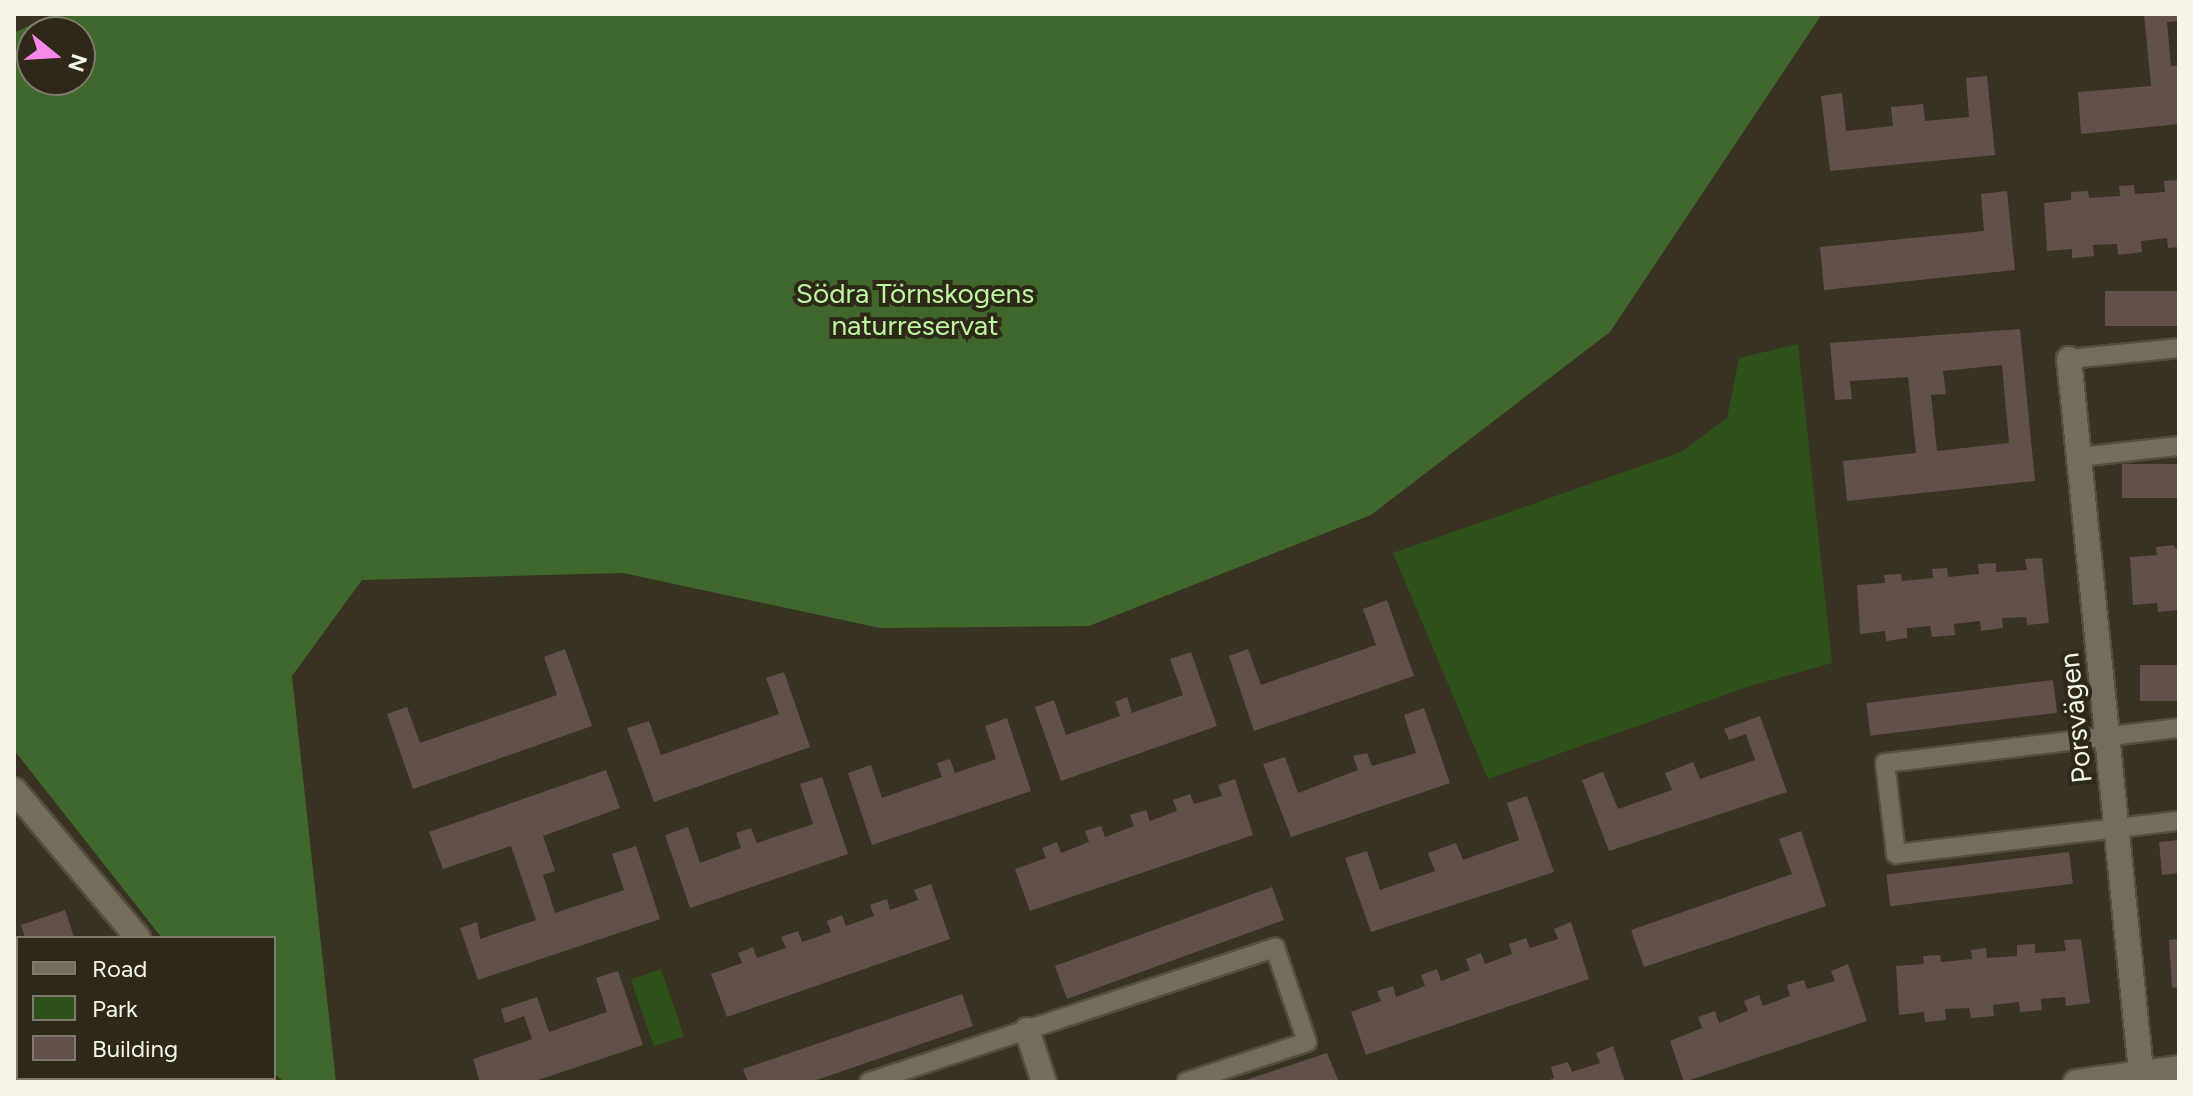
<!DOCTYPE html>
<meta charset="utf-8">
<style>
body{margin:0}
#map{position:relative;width:2193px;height:1096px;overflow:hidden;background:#373222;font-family:Figtree,sans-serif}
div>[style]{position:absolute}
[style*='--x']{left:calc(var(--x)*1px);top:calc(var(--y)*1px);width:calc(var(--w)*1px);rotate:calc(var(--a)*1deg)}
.green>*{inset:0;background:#2d5119;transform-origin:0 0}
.forest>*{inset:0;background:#40682c}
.building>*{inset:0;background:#64504b;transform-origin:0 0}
.roads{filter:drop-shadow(2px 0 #534e3f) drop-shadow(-2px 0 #534e3f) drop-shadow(0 2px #534e3f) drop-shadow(0 -2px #534e3f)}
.service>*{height:18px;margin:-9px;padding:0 9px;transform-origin:9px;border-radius:9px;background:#736e5c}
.minor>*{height:24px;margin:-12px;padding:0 12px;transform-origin:12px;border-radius:12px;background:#736e5c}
span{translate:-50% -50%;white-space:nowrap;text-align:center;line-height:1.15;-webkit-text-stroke:8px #2d2818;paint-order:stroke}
.park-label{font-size:28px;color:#bcf7a0}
.street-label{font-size:28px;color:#f6f3e8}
.frame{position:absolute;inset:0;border:16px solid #f6f3e8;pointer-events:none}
.legend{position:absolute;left:16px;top:936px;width:260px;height:144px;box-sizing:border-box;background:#2d2818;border:2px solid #7d796b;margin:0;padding:10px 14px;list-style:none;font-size:24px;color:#f6f3e8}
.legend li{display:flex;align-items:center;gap:16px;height:40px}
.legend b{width:40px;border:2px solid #7d796b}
.north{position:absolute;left:16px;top:16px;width:80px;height:80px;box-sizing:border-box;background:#2d2818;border:2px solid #7d796b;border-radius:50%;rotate:108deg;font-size:22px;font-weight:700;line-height:32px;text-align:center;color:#f6f3e8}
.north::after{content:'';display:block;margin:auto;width:28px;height:36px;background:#f888ea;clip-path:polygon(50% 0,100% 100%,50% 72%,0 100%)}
</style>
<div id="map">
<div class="green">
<i style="clip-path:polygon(1798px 344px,1832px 663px,1747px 687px,1488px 779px,1393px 553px,1681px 452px,1727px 418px,1739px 358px)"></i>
<i style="left:661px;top:969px;width:71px;height:32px;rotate:71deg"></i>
</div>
<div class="forest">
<i style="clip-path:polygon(evenodd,53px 14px,1822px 14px,1610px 332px,1371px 515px,1089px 626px,880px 628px,623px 573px,362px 580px,292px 676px,336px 1082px,284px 1082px,274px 1073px,274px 938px,162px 938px,14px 750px,14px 33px,53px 14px,32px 32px,80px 32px,80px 80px,32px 80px,32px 32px)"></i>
</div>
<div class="building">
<i style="clip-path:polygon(2144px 14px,2179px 14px,2179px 21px,2167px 22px,2171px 66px,2179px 65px,2179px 124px,2081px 134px,2078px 92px,2151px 86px)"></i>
<i style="clip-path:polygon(1987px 76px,1995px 155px,1830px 171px,1821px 96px,1842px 93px,1846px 131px,1893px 126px,1891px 107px,1923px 104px,1925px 121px,1969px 117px,1966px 78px)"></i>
<i style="clip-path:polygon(2179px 180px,2179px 247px,2168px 248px,2167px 238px,2141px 241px,2142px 252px,2118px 255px,2117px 244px,2093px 245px,2094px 256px,2072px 258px,2072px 249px,2047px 251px,2044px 203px,2071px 200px,2071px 192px,2088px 191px,2089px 198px,2120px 196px,2119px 186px,2134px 185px,2135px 194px,2165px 192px,2164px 181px)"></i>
<i style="clip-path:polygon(2007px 191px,2015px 270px,1824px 290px,1820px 247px,1984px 231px,1981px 194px)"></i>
<i style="left:2179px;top:291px;width:35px;height:74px;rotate:90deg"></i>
<i style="clip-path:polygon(evenodd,2020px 329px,2035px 481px,1847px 501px,1843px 461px,1916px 453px,1908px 377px,1850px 381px,1852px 399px,1835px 400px,1830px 343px,2020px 329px,2002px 365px,2009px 443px,1937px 451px,1931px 395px,1946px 394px,1943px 371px,2002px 365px)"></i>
<i style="left:2179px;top:464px;width:34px;height:57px;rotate:90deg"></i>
<i style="clip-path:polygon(2173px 545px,2179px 552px,2179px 610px,2158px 612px,2157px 603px,2133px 605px,2130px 557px,2157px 555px,2156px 547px)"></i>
<i style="clip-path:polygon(2042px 558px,2049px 623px,2027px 625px,2026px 617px,2002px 618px,2003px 628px,1981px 631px,1980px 621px,1954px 624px,1955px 635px,1932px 637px,1930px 626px,1907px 628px,1907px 638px,1886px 641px,1885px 631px,1860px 634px,1857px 585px,1885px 583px,1884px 575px,1901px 574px,1902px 581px,1933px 578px,1932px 569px,1947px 568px,1948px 577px,1979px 574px,1978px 564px,1996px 563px,1996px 572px,2027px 570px,2025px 559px)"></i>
<i style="clip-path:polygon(1387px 600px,1414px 676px,1254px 731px,1229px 656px,1248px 649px,1261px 685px,1376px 645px,1363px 609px)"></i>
<i style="clip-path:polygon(565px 649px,592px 726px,413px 789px,387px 714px,407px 707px,420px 743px,557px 695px,544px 657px)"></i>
<i style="clip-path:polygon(1191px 652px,1217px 726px,1061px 781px,1035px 707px,1054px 700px,1066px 735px,1120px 716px,1115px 702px,1127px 697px,1132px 713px,1183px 695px,1170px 659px)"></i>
<i style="left:2179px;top:665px;width:36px;height:39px;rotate:90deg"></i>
<i style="clip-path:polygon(784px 672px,810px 747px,654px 802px,627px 728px,649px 721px,661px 755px,779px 714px,766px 678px)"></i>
<i style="left:2053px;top:680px;width:33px;height:188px;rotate:83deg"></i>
<i style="clip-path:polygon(1424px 708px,1450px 783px,1291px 837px,1263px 764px,1285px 757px,1298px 793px,1358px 770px,1353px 756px,1367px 753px,1372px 766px,1416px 753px,1404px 715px)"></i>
<i style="clip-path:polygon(1760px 716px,1787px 792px,1609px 851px,1582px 780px,1603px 772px,1618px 809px,1672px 790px,1665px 773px,1693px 762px,1700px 779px,1755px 760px,1746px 734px,1729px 740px,1724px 729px)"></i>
<i style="clip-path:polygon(1007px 718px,1031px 791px,872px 845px,848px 773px,871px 765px,882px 798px,942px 777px,937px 763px,950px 759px,955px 773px,996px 759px,985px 726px)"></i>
<i style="clip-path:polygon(606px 770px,620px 808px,543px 836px,555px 871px,543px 875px,555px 913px,624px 890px,612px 854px,636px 846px,660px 919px,478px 980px,460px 928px,477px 922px,480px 939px,536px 920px,511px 846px,443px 869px,429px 832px)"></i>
<i style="clip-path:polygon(822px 777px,848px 854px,690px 908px,665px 835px,688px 827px,700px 863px,741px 848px,736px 833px,751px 828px,757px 843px,813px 824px,800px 784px)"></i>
<i style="clip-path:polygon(1235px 779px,1253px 835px,1030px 911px,1015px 869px,1046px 858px,1042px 848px,1057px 842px,1061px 853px,1089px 842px,1085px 831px,1101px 826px,1105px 837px,1134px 826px,1130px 815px,1146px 810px,1150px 821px,1177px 811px,1173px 800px,1190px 794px,1194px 804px,1222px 796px,1218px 785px)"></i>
<i style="clip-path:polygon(1527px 796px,1554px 872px,1371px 932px,1345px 858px,1367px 851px,1380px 890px,1435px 871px,1428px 853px,1456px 843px,1463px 860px,1519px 840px,1507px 803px)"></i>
<i style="clip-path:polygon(1801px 831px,1826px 906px,1644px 967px,1631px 930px,1792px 874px,1779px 839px)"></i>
<i style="clip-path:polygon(2179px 840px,2179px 873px,2162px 875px,2159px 842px)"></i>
<i style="left:2069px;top:852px;width:32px;height:184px;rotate:83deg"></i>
<i style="clip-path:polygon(931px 884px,950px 939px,727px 1017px,711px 974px,742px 963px,738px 953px,753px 947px,757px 958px,786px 948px,781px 937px,798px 931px,802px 942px,817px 937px,831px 932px,827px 921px,842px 915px,846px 926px,874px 916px,870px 905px,887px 899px,890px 910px,918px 900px,914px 890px)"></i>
<i style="left:1272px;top:887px;width:35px;height:231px;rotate:70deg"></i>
<i style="clip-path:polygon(65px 910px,74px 937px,25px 938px,21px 925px)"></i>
<i style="clip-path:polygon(1571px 922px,1589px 979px,1366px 1055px,1351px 1012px,1381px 1001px,1377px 991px,1393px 986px,1396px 997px,1425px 986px,1421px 975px,1437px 969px,1441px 981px,1470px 970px,1466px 959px,1481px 953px,1485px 964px,1512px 954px,1509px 944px,1526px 938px,1530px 948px,1558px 939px,1554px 929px)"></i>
<i style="clip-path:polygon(2081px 939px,2090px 1003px,2066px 1006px,2065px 997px,2041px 999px,2042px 1010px,2020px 1012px,2019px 1002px,1993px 1005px,1994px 1016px,1971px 1018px,1969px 1008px,1945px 1009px,1946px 1020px,1925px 1022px,1924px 1012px,1899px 1015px,1896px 966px,1924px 964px,1923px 956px,1940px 955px,1941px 962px,1972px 959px,1971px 950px,1986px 948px,1987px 958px,2017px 956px,2017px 945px,2035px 944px,2035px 953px,2066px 951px,2064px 940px)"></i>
<i style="clip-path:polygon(2179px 939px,2179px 987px,2172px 988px,2169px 940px)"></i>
<i style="clip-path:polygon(1848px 964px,1867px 1021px,1684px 1082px,1670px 1041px,1702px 1028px,1698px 1017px,1715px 1011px,1719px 1023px,1748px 1011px,1744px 1001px,1759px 995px,1763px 1006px,1790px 996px,1787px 985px,1804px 980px,1807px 989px,1835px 981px,1831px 971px)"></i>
<i style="clip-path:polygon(618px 971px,643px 1045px,532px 1082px,480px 1082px,473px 1059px,532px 1039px,524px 1016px,505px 1023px,501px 1009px,537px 997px,549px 1032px,607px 1012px,596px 978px)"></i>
<i style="left:18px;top:988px;width:64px;height:4px;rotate:90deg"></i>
<i style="clip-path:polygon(962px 994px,973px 1026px,811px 1082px,748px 1082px,743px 1069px)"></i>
<i style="clip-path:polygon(1613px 1046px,1625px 1082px,1545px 1082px,1554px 1078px,1551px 1067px,1568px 1062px,1572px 1072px,1600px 1063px,1596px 1053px)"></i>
<i style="clip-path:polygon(1327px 1053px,1339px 1082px,1243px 1082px,1243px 1081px)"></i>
<i style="clip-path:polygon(147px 1078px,190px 1078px,191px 1082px,137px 1082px)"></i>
</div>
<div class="roads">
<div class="service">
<i style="--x:2069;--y:359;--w:111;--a:-5.7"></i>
<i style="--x:2079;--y:457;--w:101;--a:-6.3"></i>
<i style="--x:2179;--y:728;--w:296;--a:173.2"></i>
<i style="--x:1885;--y:763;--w:92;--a:83.1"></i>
<i style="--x:1896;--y:854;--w:285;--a:-6.7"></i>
<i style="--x:869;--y:1082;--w:428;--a:-18.3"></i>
<i style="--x:1275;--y:948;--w:99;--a:71.2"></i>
<i style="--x:1307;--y:1042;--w:127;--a:161.7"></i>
</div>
<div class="minor">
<i style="--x:2069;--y:359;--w:716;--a:84.23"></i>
<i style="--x:14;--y:790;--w:193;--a:50"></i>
<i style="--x:1027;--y:1030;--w:55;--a:71.9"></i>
<i style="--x:246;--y:1078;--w:5;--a:53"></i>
<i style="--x:2076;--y:1082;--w:104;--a:-7.7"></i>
</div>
</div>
<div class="park-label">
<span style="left:915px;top:309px">Södra Törnskogens<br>naturreservat</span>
</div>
<div class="street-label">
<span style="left:2075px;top:718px;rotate:-96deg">Porsvägen</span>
</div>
<div class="frame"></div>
<ul class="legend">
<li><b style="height:10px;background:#736e5c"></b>Road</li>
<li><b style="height:22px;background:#2d5119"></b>Park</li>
<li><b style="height:22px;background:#64504b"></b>Building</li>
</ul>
<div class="north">N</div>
</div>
